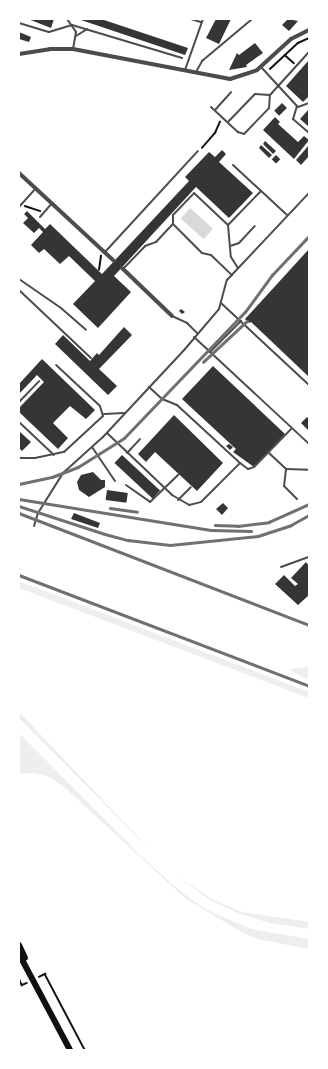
<!DOCTYPE html>
<style>
body{margin:0}
#map{position:relative;width:328px;height:1069px;overflow:hidden;background:#fff;font-family:Raleway,sans-serif}
div>[style]{position:absolute}
[style*='--x']{left:calc(var(--x)*1px);top:calc(var(--y)*1px);width:calc(var(--w)*1px);rotate:calc(var(--a)*1deg)}
.green>*{inset:0;background:#eee}
.water>*{inset:0;background:#d9d9d9;transform-origin:0 0}
.building>*{inset:0;background:#353535;transform-origin:0 0}
.path>*{height:1.5px;margin:-0.75px;padding:0 0.75px;transform-origin:0.75px;border-radius:0.75px;background:#111}
.service>*{height:2px;margin:-1px;padding:0 1px;transform-origin:1px;border-radius:1px;background:#4c4c4c}
.minor>*{height:4px;margin:-2px;padding:0 2px;transform-origin:2px;border-radius:2px;background:#4c4c4c}
.secondary>*{height:6px;margin:-3px;padding:0 3px;transform-origin:3px;border-radius:3px;background:#111}
.rail>*{height:2.5px;margin:-1.25px;padding:0 1.25px;transform-origin:1.25px;border-radius:1.25px;background:#707070}
span{translate:-50% -50%;white-space:nowrap;text-align:center;line-height:1.15;-webkit-text-stroke:3px #fff;paint-order:stroke}
.frame{position:absolute;inset:0;border:20px solid #fff;pointer-events:none}
</style>
<div id="map">
<div class="green">
<i style="clip-path:polygon(19px 581px,309px 692px,309px 698px,19px 588px)"></i>
<i style="clip-path:polygon(309px 667px,309px 680px,288px 669px)"></i>
<i style="clip-path:polygon(19px 712px,141px 840px,147px 847px,19px 718px)"></i>
<i style="clip-path:polygon(19px 733px,139px 854px,180px 891px,205px 909px,251px 929px,309px 939px,309px 949px,257px 939px,243px 933px,186px 899px,63px 786px,47px 776px,33px 773px,19px 774px)"></i>
<i style="clip-path:polygon(177px 876px,214px 900px,242px 912px,309px 922px,309px 929px,270px 923px,240px 914px,210px 900px)"></i>
</div>
<div class="water">
<i style="left:190px;top:208px;width:31px;height:14px;rotate:42deg"></i>
</div>
<div class="building">
<i style="clip-path:polygon(28px 19px,54px 19px,51px 28px)"></i>
<i style="clip-path:polygon(78px 19px,101px 19px,188px 48px,185px 55px)"></i>
<i style="clip-path:polygon(216px 19px,231px 19px,219px 44px,206px 38px)"></i>
<i style="clip-path:polygon(288px 19px,298px 21px,289px 31px,282px 25px)"></i>
<i style="clip-path:polygon(19px 32px,31px 37px,29px 42px,19px 39px)"></i>
<i style="clip-path:polygon(255px 43px,263px 53px,246px 65px,247px 67px,229px 70px,237px 53px,239px 55px)"></i>
<i style="clip-path:polygon(309px 60px,309px 96px,303px 102px,286px 86px)"></i>
<i style="left:282px;top:103px;width:7px;height:11px;rotate:45deg"></i>
<i style="clip-path:polygon(309px 109px,309px 127px,300px 119px)"></i>
<i style="clip-path:polygon(275px 117px,280px 122px,278px 124px,298px 142px,304px 136px,309px 140px,294px 159px,263px 130px)"></i>
<i style="clip-path:polygon(265px 141px,276px 151px,273px 154px,263px 144px)"></i>
<i style="clip-path:polygon(261px 145px,272px 155px,269px 158px,259px 148px)"></i>
<i style="clip-path:polygon(309px 145px,309px 156px,301px 165px,296px 160px)"></i>
<i style="clip-path:polygon(222px 150px,226px 154px,219px 162px,253px 193px,229px 218px,196px 187px,114px 276px,131px 292px,98px 328px,73px 304px,95px 281px,69px 256px,60px 264px,44px 249px,39px 253px,31px 245px,43px 232px,39px 228px,34px 233px,23px 223px,28px 218px,24px 214px,27px 211px,45px 229px,50px 224px,102px 274px,189px 181px,185px 177px,209px 152px,215px 157px)"></i>
<i style="left:276px;top:155px;width:6px;height:6px;rotate:45deg"></i>
<i style="clip-path:polygon(309px 249px,309px 377px,251px 322px,249px 323px,245px 319px)"></i>
<i style="clip-path:polygon(181px 309px,185px 312px,182px 314px,179px 311px)"></i>
<i style="clip-path:polygon(124px 327px,132px 335px,99px 369px,117px 386px,108px 395px,55px 344px,63px 335px,90px 361px,97px 353px,99px 355px)"></i>
<i style="clip-path:polygon(42px 359px,95px 410px,86px 419px,70px 406px,53px 423px,68px 438px,58px 449px,19px 412px,19px 408px,44px 382px,37px 375px,19px 394px,19px 384px)"></i>
<i style="clip-path:polygon(213px 366px,285px 434px,254px 467px,233px 452px,236px 449px,182px 399px)"></i>
<i style="clip-path:polygon(174px 415px,223px 463px,197px 491px,155px 452px,146px 462px,138px 454px)"></i>
<i style="clip-path:polygon(307px 417px,309px 419px,309px 431px,301px 423px)"></i>
<i style="clip-path:polygon(19px 431px,31px 442px,22px 451px,19px 448px)"></i>
<i style="clip-path:polygon(229px 444px,233px 447px,230px 450px,226px 446px)"></i>
<i style="left:122px;top:455px;width:52px;height:11px;rotate:43deg"></i>
<i style="clip-path:polygon(93px 472px,101px 480px,105px 480px,105px 487px,89px 497px,79px 490px,77px 482px,81px 475px)"></i>
<i style="left:107px;top:490px;width:21px;height:10px;rotate:8deg"></i>
<i style="clip-path:polygon(223px 503px,228px 508px,222px 515px,216px 509px)"></i>
<i style="clip-path:polygon(74px 513px,100px 523px,98px 528px,71px 519px)"></i>
<i style="clip-path:polygon(306px 562px,309px 566px,309px 595px,298px 605px,275px 584px,284px 575px,295px 586px,298px 584px,291px 578px)"></i>
</div>
<div class="path">
<i style="--x:285;--y:55;--w:12;--a:42"></i>
<i style="--x:270;--y:69;--w:38;--a:-43"></i>
<i style="--x:298;--y:43;--w:12;--a:-24"></i>
<i style="--x:202;--y:148;--w:20;--a:-49"></i>
<i style="--x:215;--y:133;--w:12;--a:-66"></i>
<i style="--x:25;--y:206;--w:16;--a:18"></i>
<i style="--x:99;--y:270;--w:14;--a:-82"></i>
<i style="--x:39;--y:977;--w:7;--a:-27"></i>
<i style="--x:45;--y:974;--w:86;--a:62.2"></i>
<i style="--x:19;--y:978;--w:8;--a:67"></i>
<i style="--x:22;--y:985;--w:5;--a:-22"></i>
</div>
<div class="service">
<i style="--x:67;--y:19;--w:16;--a:55"></i>
<i style="--x:76;--y:32;--w:17;--a:100"></i>
<i style="--x:191;--y:19;--w:10;--a:17"></i>
<i style="--x:19;--y:23;--w:31;--a:17"></i>
<i style="--x:49;--y:32;--w:24;--a:-17"></i>
<i style="--x:72;--y:25;--w:115;--a:16.7"></i>
<i style="--x:76;--y:36;--w:13;--a:-32"></i>
<i style="--x:261;--y:67;--w:53;--a:47.3"></i>
<i style="--x:297;--y:106;--w:14;--a:107"></i>
<i style="--x:293;--y:119;--w:21;--a:41"></i>
<i style="--x:185;--y:70;--w:54;--a:-70.6"></i>
<i style="--x:196;--y:72;--w:13;--a:-61"></i>
<i style="--x:202;--y:61;--w:65;--a:-40"></i>
<i style="--x:270;--y:95;--w:58;--a:-47.8"></i>
<i style="--x:211;--y:107;--w:37;--a:43"></i>
<i style="--x:238;--y:132;--w:6;--a:18"></i>
<i style="--x:244;--y:134;--w:36;--a:-46"></i>
<i style="--x:269;--y:108;--w:13;--a:-86"></i>
<i style="--x:270;--y:95;--w:15;--a:-176"></i>
<i style="--x:255;--y:94;--w:39;--a:134"></i>
<i style="--x:298;--y:107;--w:12;--a:-20"></i>
<i style="--x:215;--y:110;--w:24;--a:-48"></i>
<i style="--x:233;--y:165;--w:74;--a:42.8"></i>
<i style="--x:19;--y:207;--w:24;--a:-48"></i>
<i style="--x:40;--y:217;--w:18;--a:-49"></i>
<i style="--x:173;--y:224;--w:41;--a:45"></i>
<i style="--x:202;--y:253;--w:9;--a:13"></i>
<i style="--x:211;--y:255;--w:29;--a:44"></i>
<i style="--x:228;--y:225;--w:32;--a:85"></i>
<i style="--x:231;--y:257;--w:13;--a:58"></i>
<i style="--x:230;--y:246;--w:9;--a:-18"></i>
<i style="--x:239;--y:243;--w:23;--a:-47"></i>
<i style="--x:105;--y:252;--w:137;--a:-47.4"></i>
<i style="--x:123;--y:269;--w:32;--a:-46"></i>
<i style="--x:145;--y:246;--w:12;--a:-20"></i>
<i style="--x:156;--y:242;--w:25;--a:-47"></i>
<i style="--x:173;--y:224;--w:9;--a:-90"></i>
<i style="--x:173;--y:215;--w:30;--a:-46"></i>
<i style="--x:194;--y:193;--w:47;--a:43.3"></i>
<i style="--x:228;--y:225;--w:47;--a:-45.9"></i>
<i style="--x:19;--y:279;--w:51;--a:34.6"></i>
<i style="--x:61;--y:308;--w:33;--a:41"></i>
<i style="--x:19;--y:290;--w:99;--a:43.4"></i>
<i style="--x:221;--y:303;--w:120;--a:43"></i>
<i style="--x:172;--y:316;--w:17;--a:25"></i>
<i style="--x:187;--y:323;--w:14;--a:45"></i>
<i style="--x:194;--y:337;--w:157;--a:42.9"></i>
<i style="--x:210;--y:352;--w:44;--a:-45"></i>
<i style="--x:19;--y:402;--w:29;--a:-46"></i>
<i style="--x:104;--y:414;--w:20;--a:-3"></i>
<i style="--x:19;--y:422;--w:48;--a:43.3"></i>
<i style="--x:107;--y:433;--w:90;--a:43.6"></i>
<i style="--x:172;--y:495;--w:20;--a:30"></i>
<i style="--x:189;--y:505;--w:12;--a:-14"></i>
<i style="--x:201;--y:502;--w:55;--a:-45"></i>
<i style="--x:240;--y:463;--w:86;--a:-137.4"></i>
<i style="--x:177;--y:405;--w:16;--a:-158"></i>
<i style="--x:162;--y:399;--w:18;--a:-137"></i>
<i style="--x:92;--y:447;--w:41;--a:55.9"></i>
<i style="--x:127;--y:453;--w:19;--a:-47"></i>
<i style="--x:269;--y:453;--w:23;--a:43"></i>
<i style="--x:19;--y:458;--w:16;--a:0"></i>
<i style="--x:35;--y:458;--w:30;--a:-12"></i>
<i style="--x:64;--y:452;--w:53;--a:-42.7"></i>
<i style="--x:103;--y:416;--w:10;--a:-107"></i>
<i style="--x:100;--y:406;--w:60;--a:-137"></i>
<i style="--x:240;--y:463;--w:10;--a:37"></i>
<i style="--x:248;--y:469;--w:6;--a:-18"></i>
<i style="--x:254;--y:467;--w:54;--a:-45.7"></i>
<i style="--x:126;--y:485;--w:29;--a:35"></i>
<i style="--x:150;--y:502;--w:40;--a:-44"></i>
<i style="--x:297;--y:499;--w:18;--a:-135"></i>
<i style="--x:284;--y:486;--w:17;--a:-83"></i>
<i style="--x:286;--y:469;--w:23;--a:2"></i>
<i style="--x:178;--y:500;--w:18;--a:-45"></i>
<i style="--x:34;--y:526;--w:14;--a:-73"></i>
<i style="--x:38;--y:513;--w:47;--a:-58"></i>
<i style="--x:63;--y:473;--w:54;--a:-42"></i>
<i style="--x:103;--y:437;--w:120;--a:-47"></i>
<i style="--x:185;--y:349;--w:52;--a:-49.6"></i>
<i style="--x:219;--y:309;--w:30;--a:-75"></i>
<i style="--x:227;--y:280;--w:120;--a:-46.7"></i>
<i style="--x:281;--y:567;--w:30;--a:-20"></i>
</div>
<div class="minor">
<i style="--x:19;--y:54;--w:31;--a:-9"></i>
<i style="--x:50;--y:49;--w:23;--a:0"></i>
<i style="--x:73;--y:49;--w:160;--a:10.8"></i>
<i style="--x:230;--y:79;--w:28;--a:-18"></i>
<i style="--x:257;--y:70;--w:46;--a:-42.4"></i>
<i style="--x:291;--y:39;--w:20;--a:-27"></i>
<i style="--x:19;--y:173;--w:129;--a:42.8"></i>
<i style="--x:122;--y:268;--w:69;--a:43.8"></i>
</div>
<div class="secondary">
<i style="--x:19;--y:945;--w:14;--a:65"></i>
<i style="--x:19;--y:954;--w:109;--a:62"></i>
</div>
<div class="rail">
<i style="--x:203;--y:362;--w:60;--a:-43"></i>
<i style="--x:19;--y:484;--w:34;--a:-12"></i>
<i style="--x:52;--y:477;--w:28;--a:-21"></i>
<i style="--x:78;--y:467;--w:54;--a:-32.2"></i>
<i style="--x:124;--y:438;--w:175;--a:-46.2"></i>
<i style="--x:245;--y:312;--w:46;--a:-53.9"></i>
<i style="--x:272;--y:275;--w:54;--a:-46.5"></i>
<i style="--x:19;--y:499;--w:194;--a:9.2"></i>
<i style="--x:211;--y:530;--w:40;--a:1.4"></i>
<i style="--x:19;--y:506;--w:90;--a:18"></i>
<i style="--x:105;--y:534;--w:24;--a:15"></i>
<i style="--x:128;--y:540;--w:42;--a:6.8"></i>
<i style="--x:170;--y:545;--w:88;--a:-5.8"></i>
<i style="--x:258;--y:536;--w:35;--a:-18"></i>
<i style="--x:291;--y:525;--w:21;--a:-29"></i>
<i style="--x:110;--y:508;--w:27;--a:8"></i>
<i style="--x:19;--y:513;--w:311;--a:21.1"></i>
<i style="--x:215;--y:525;--w:23;--a:2"></i>
<i style="--x:238;--y:526;--w:31;--a:-7"></i>
<i style="--x:269;--y:522;--w:44;--a:-24.2"></i>
<i style="--x:19;--y:575;--w:311;--a:20.9"></i>
</div>
<div class="frame"></div>
</div>
